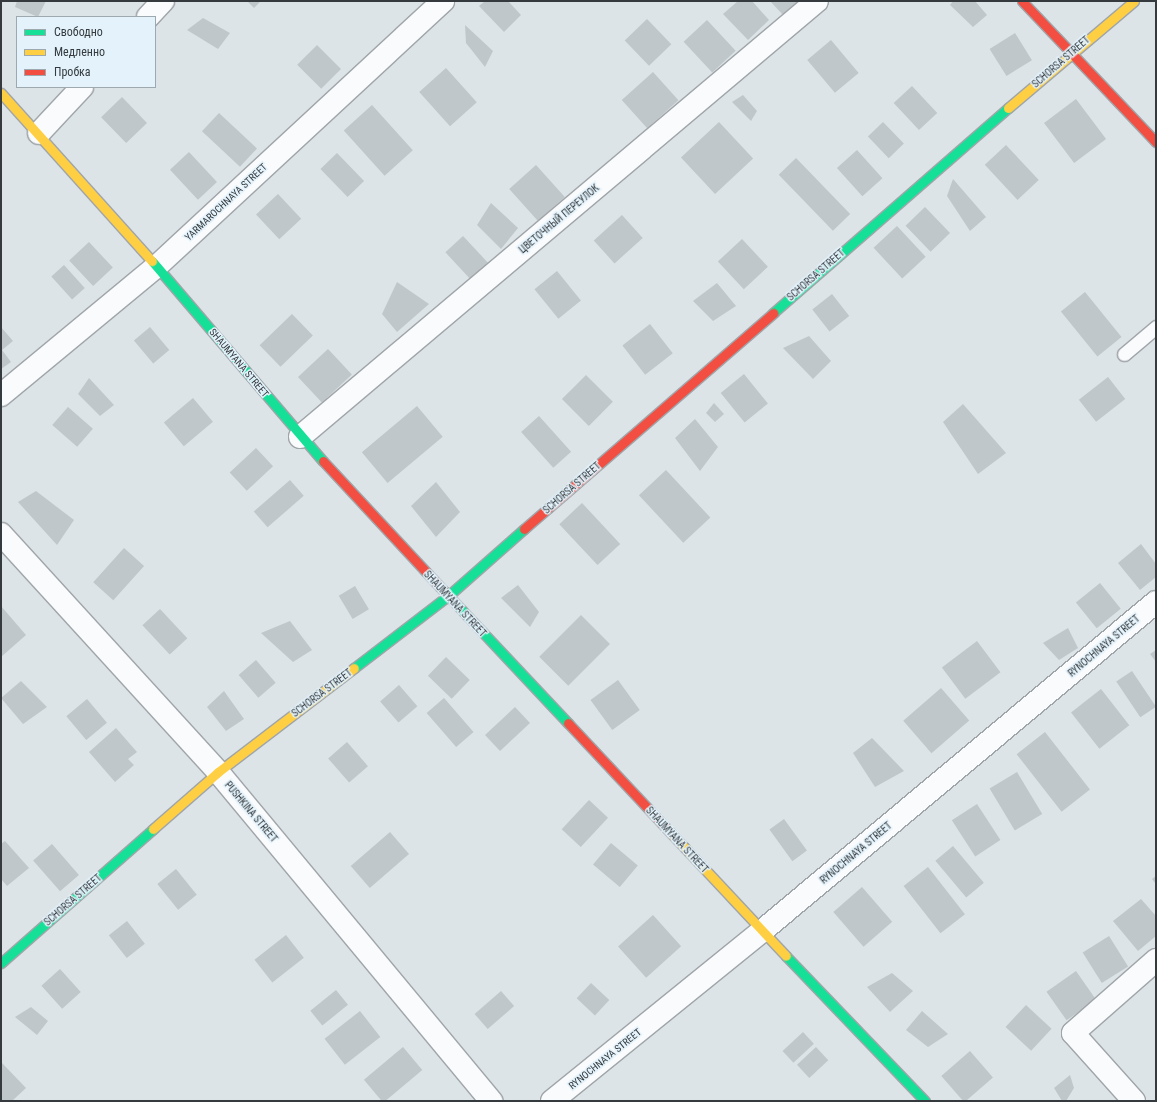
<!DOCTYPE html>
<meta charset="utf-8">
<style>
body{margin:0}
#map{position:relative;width:1157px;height:1102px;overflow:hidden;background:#dce4e8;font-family:"Roboto Condensed",sans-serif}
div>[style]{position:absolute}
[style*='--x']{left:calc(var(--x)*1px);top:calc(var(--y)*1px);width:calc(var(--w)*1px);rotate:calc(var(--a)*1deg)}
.building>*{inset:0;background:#c0c7ca;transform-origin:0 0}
.roads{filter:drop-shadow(1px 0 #a0a5a9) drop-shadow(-1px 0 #a0a5a9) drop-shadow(0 1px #a0a5a9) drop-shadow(0 -1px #a0a5a9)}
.lane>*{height:13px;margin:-6.5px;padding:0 6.5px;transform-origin:6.5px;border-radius:6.5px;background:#fafbfc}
.street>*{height:22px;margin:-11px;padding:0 11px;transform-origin:11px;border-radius:11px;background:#fafbfc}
.fast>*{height:9px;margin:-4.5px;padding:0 4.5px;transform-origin:4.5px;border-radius:4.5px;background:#16e098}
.slow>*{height:9px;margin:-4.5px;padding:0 4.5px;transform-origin:4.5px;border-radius:4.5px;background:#ffcf43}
.jam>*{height:9px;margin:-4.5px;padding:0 4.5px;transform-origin:4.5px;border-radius:4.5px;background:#f24e42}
span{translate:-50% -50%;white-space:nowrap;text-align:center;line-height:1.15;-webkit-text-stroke:3px #e3f2fb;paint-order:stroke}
.street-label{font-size:10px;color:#343a3d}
.frame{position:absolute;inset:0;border:2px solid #343a3d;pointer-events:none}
.legend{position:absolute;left:16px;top:16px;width:140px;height:72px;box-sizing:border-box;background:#e3f2fb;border:1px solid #9da8af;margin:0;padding:5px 7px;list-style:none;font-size:12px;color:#343a3d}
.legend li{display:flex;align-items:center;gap:8px;height:20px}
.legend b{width:20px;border:1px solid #9da8af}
</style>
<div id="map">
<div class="building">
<i style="clip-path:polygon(17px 1px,46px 1px,38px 17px,15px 7px)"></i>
<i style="clip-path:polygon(247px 1px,261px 1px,254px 8px)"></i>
<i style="clip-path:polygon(485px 1px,508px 1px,521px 15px,504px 32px,479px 6px)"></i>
<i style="clip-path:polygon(738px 1px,752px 1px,769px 20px,748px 40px,723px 14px)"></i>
<i style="clip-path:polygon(770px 1px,801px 1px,784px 16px)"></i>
<i style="clip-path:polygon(953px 1px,975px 1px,987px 15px,973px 27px,950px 5px)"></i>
<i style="clip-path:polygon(203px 18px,230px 33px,218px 49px,187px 30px)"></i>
<i style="left:647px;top:19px;width:35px;height:31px;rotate:46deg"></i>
<i style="left:707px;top:20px;width:42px;height:32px;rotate:47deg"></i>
<i style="clip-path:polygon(465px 25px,493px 51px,485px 67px,466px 43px)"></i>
<i style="left:1015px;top:33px;width:32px;height:30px;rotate:58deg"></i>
<i style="left:831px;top:40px;width:43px;height:31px;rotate:50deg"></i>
<i style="left:317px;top:45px;width:34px;height:28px;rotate:45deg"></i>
<i style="left:446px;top:68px;width:46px;height:36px;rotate:48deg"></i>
<i style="left:653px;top:72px;width:38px;height:42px;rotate:48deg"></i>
<i style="left:912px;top:86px;width:37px;height:25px;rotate:47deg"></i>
<i style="clip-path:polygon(743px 95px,757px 111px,751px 121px,732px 102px)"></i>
<i style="left:122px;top:97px;width:36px;height:29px;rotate:46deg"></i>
<i style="left:1076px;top:99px;width:50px;height:40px;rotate:53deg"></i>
<i style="left:372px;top:105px;width:61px;height:38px;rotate:48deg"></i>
<i style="left:219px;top:113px;width:52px;height:25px;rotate:43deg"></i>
<i style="left:719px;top:122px;width:50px;height:52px;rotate:47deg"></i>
<i style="left:883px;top:122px;width:30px;height:21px;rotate:46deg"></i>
<i style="left:1006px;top:145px;width:48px;height:29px;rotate:47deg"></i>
<i style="left:857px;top:150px;width:38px;height:27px;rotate:48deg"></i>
<i style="left:189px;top:152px;width:41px;height:26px;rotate:47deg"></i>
<i style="left:337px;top:153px;width:39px;height:23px;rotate:46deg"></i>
<i style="left:796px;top:158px;width:78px;height:24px;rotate:46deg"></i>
<i style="left:536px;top:165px;width:43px;height:36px;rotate:48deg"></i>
<i style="clip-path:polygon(953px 179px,986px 217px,970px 231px,947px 196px)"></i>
<i style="left:278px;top:194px;width:34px;height:30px;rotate:47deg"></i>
<i style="clip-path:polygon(491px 203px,518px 228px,501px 249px,477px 225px)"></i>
<i style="left:925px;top:207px;width:36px;height:27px;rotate:46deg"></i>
<i style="left:622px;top:215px;width:31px;height:38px;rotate:48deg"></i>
<i style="left:897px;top:226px;width:42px;height:32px;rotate:47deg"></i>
<i style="left:463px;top:236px;width:38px;height:24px;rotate:47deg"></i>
<i style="left:742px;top:239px;width:38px;height:33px;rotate:47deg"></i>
<i style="left:89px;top:242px;width:35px;height:27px;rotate:47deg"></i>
<i style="left:64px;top:265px;width:31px;height:17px;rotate:48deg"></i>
<i style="left:557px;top:271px;width:38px;height:29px;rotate:51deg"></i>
<i style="clip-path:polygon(397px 282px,429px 304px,397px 332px,382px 314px)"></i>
<i style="clip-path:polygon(717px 283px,736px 306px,713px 321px,693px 301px)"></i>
<i style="left:1085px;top:292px;width:58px;height:31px;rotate:51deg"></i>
<i style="left:832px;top:294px;width:28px;height:25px;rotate:52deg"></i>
<i style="left:292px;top:314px;width:30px;height:45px;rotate:46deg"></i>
<i style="left:650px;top:324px;width:37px;height:35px;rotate:52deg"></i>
<i style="clip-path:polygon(1px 327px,13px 341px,2px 350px,11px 362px,1px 369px)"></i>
<i style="left:150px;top:327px;width:30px;height:21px;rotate:50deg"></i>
<i style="clip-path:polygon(809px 336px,831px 361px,813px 379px,783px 348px)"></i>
<i style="left:328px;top:349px;width:35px;height:41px;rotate:47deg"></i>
<i style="left:744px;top:374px;width:38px;height:30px;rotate:51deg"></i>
<i style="left:586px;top:375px;width:38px;height:34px;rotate:45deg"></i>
<i style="left:1108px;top:377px;width:28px;height:37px;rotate:52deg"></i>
<i style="clip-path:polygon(89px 378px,114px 405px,100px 416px,78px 394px)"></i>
<i style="left:193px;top:398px;width:31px;height:38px;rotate:50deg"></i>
<i style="clip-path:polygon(714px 403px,724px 414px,715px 422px,706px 413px)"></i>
<i style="clip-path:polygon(963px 404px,1006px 453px,978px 474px,943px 422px)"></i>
<i style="left:417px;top:406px;width:40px;height:72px;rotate:50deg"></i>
<i style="left:68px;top:407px;width:33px;height:24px;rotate:41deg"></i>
<i style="left:539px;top:416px;width:48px;height:24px;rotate:48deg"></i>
<i style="clip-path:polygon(695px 419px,718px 447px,700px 471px,675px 438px)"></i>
<i style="left:256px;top:448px;width:25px;height:36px;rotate:47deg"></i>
<i style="left:666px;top:470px;width:65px;height:37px;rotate:47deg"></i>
<i style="left:290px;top:480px;width:21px;height:48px;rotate:49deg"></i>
<i style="clip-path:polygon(436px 482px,460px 512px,436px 537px,411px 506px)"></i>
<i style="clip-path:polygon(36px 491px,74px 520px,57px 545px,18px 502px)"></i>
<i style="left:582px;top:503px;width:56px;height:31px;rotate:47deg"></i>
<i style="clip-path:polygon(1141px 544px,1156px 564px,1156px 577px,1140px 590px,1118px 563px)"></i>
<i style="left:124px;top:548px;width:27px;height:46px;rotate:42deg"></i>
<i style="left:1100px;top:583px;width:33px;height:31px;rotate:51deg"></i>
<i style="clip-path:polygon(518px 585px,539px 612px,530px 627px,501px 598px)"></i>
<i style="left:355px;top:586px;width:27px;height:19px;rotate:59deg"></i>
<i style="clip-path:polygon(1px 606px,26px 635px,1px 657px)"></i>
<i style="left:160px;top:609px;width:40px;height:24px;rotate:47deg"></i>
<i style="left:581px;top:615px;width:41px;height:59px;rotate:45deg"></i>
<i style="clip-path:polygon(290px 621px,312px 650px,293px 662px,261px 633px)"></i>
<i style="clip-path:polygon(1068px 628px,1078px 648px,1059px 660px,1043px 643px)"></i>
<i style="left:977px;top:641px;width:39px;height:44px;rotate:53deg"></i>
<i style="clip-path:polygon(1156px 650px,1156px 662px,1150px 654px)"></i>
<i style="left:446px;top:657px;width:33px;height:26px;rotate:44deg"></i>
<i style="left:256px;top:660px;width:30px;height:23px;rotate:49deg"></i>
<i style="left:1132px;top:671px;width:43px;height:19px;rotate:56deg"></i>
<i style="left:618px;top:680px;width:37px;height:34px;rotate:54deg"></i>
<i style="clip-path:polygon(21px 681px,47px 707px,23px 724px,1px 698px)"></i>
<i style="left:399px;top:685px;width:28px;height:25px;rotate:49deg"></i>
<i style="left:941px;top:688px;width:43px;height:50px;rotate:49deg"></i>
<i style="left:1101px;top:689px;width:46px;height:38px;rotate:52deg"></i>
<i style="clip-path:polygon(224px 691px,244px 719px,226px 731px,207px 707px)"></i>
<i style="left:444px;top:698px;width:45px;height:23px;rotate:49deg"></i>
<i style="left:87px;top:699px;width:31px;height:27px;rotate:50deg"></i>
<i style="left:515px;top:707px;width:22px;height:41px;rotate:47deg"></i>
<i style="clip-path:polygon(116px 728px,137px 752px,128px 759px,134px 765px,115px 782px,89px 752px)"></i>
<i style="left:1045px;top:732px;width:73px;height:36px;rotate:52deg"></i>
<i style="clip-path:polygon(872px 738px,904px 771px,875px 787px,853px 753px)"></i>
<i style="left:347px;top:742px;width:32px;height:25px;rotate:49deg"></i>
<i style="left:1017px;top:772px;width:49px;height:32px;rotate:59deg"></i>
<i style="left:589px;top:800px;width:26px;height:40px;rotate:43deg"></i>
<i style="left:977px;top:804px;width:43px;height:30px;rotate:57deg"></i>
<i style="left:784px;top:819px;width:39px;height:18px;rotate:54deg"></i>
<i style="left:390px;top:832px;width:29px;height:52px;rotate:49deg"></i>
<i style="clip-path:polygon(5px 841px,29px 868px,7px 886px,1px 879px,1px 844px)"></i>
<i style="left:611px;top:843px;width:35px;height:28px;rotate:40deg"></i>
<i style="left:52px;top:844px;width:41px;height:25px;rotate:49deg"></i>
<i style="left:953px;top:846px;width:48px;height:23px;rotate:50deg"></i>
<i style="left:928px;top:867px;width:60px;height:31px;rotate:52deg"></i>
<i style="left:176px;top:869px;width:33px;height:24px;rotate:51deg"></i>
<i style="clip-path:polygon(1156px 876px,1156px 884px,1152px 879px)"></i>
<i style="left:862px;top:887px;width:46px;height:38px;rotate:49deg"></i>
<i style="clip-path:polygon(1141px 899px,1156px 916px,1156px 936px,1138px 951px,1113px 921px)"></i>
<i style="left:653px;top:915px;width:42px;height:47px;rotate:48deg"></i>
<i style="left:127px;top:921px;width:29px;height:23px;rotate:52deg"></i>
<i style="left:286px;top:935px;width:29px;height:40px;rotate:52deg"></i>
<i style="left:1109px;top:936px;width:36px;height:31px;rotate:58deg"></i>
<i style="left:60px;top:969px;width:31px;height:25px;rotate:48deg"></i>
<i style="left:1076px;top:971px;width:35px;height:36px;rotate:55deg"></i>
<i style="clip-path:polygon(892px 973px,913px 991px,890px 1012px,867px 987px)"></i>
<i style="left:591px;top:983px;width:25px;height:21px;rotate:43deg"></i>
<i style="left:336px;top:990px;width:19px;height:33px;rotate:51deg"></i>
<i style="left:501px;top:991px;width:20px;height:35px;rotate:49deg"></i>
<i style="left:1026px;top:1005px;width:35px;height:30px;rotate:43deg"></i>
<i style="clip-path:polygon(31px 1007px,48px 1021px,37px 1035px,15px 1017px)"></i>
<i style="left:360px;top:1011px;width:33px;height:45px;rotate:52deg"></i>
<i style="clip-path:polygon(922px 1011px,948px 1034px,928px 1047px,906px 1030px)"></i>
<i style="left:803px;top:1032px;width:16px;height:28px;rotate:47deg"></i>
<i style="left:403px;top:1047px;width:30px;height:51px;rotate:50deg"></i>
<i style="left:816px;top:1047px;width:18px;height:26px;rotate:47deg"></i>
<i style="left:970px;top:1051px;width:35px;height:38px;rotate:49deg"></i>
<i style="clip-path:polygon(2px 1063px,26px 1088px,12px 1101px,1px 1101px)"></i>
<i style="clip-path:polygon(1070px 1075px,1074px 1088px,1066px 1101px,1062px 1101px,1054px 1088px)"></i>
</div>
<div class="roads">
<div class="lane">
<i style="--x:1124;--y:354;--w:42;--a:-40.2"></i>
</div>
<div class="street">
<i style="--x:148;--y:17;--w:22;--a:-47"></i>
<i style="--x:39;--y:133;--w:63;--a:-46.9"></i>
<i style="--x:1;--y:395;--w:202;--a:-39.6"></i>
<i style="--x:157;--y:266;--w:390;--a:-42.8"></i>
<i style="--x:300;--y:437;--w:676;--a:-40.14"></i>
<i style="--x:1;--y:534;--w:322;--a:47.6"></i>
<i style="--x:218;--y:772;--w:428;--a:50.3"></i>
<i style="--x:552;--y:1101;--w:270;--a:-39"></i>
<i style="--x:762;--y:931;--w:513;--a:-39.86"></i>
<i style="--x:1134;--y:1101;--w:91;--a:-131.9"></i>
<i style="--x:1073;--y:1033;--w:111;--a:-41.3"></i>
</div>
<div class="fast">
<i style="--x:152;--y:261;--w:263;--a:49.5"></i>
<i style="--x:773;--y:313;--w:312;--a:-41.1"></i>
<i style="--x:443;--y:590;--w:183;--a:46.8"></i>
<i style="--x:354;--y:668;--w:118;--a:-37.5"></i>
<i style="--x:448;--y:596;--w:101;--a:-41.4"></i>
<i style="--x:786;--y:956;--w:201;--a:46.2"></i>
<i style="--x:1;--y:963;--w:203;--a:-41.4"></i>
</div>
<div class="slow">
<i style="--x:1;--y:93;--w:226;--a:48.1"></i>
<i style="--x:1008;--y:108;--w:165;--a:-40.3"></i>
<i style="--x:153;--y:829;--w:86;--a:-41.2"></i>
<i style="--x:218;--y:772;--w:171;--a:-37.4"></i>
<i style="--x:671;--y:833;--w:168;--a:46.9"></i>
</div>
<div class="jam">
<i style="--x:1022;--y:1;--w:195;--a:46.5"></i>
<i style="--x:323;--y:461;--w:176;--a:47.1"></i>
<i style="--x:524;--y:529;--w:330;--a:-40.9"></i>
<i style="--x:568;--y:723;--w:151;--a:46.9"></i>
</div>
</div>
<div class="street-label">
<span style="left:1061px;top:62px;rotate:-41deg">SCHORSA STREET</span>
<span style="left:226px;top:202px;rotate:-43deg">YARMAROCHNAYA STREET</span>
<span style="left:559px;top:219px;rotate:-40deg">ЦВЕТОЧНЫЙ ПЕРЕУЛОК</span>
<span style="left:816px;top:275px;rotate:-41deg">SCHORSA STREET</span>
<span style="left:239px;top:363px;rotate:50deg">SHAUMYANA STREET</span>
<span style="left:572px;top:488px;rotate:-41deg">SCHORSA STREET</span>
<span style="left:455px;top:604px;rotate:47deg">SHAUMYANA STREET</span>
<span style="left:1104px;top:646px;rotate:-40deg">RYNOCHNAYA STREET</span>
<span style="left:322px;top:693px;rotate:-37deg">SCHORSA STREET</span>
<span style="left:251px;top:812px;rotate:50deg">PUSHKINA STREET</span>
<span style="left:677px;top:840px;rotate:47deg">SHAUMYANA STREET</span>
<span style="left:856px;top:853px;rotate:-40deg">RYNOCHNAYA STREET</span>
<span style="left:73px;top:900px;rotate:-41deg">SCHORSA STREET</span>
<span style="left:605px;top:1059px;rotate:-39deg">RYNOCHNAYA STREET</span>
</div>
<div class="frame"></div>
<ul class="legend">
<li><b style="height:5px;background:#16e098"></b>Свободно</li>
<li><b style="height:5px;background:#ffcf43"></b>Медленно</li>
<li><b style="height:5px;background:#f24e42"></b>Пробка</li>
</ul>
</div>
